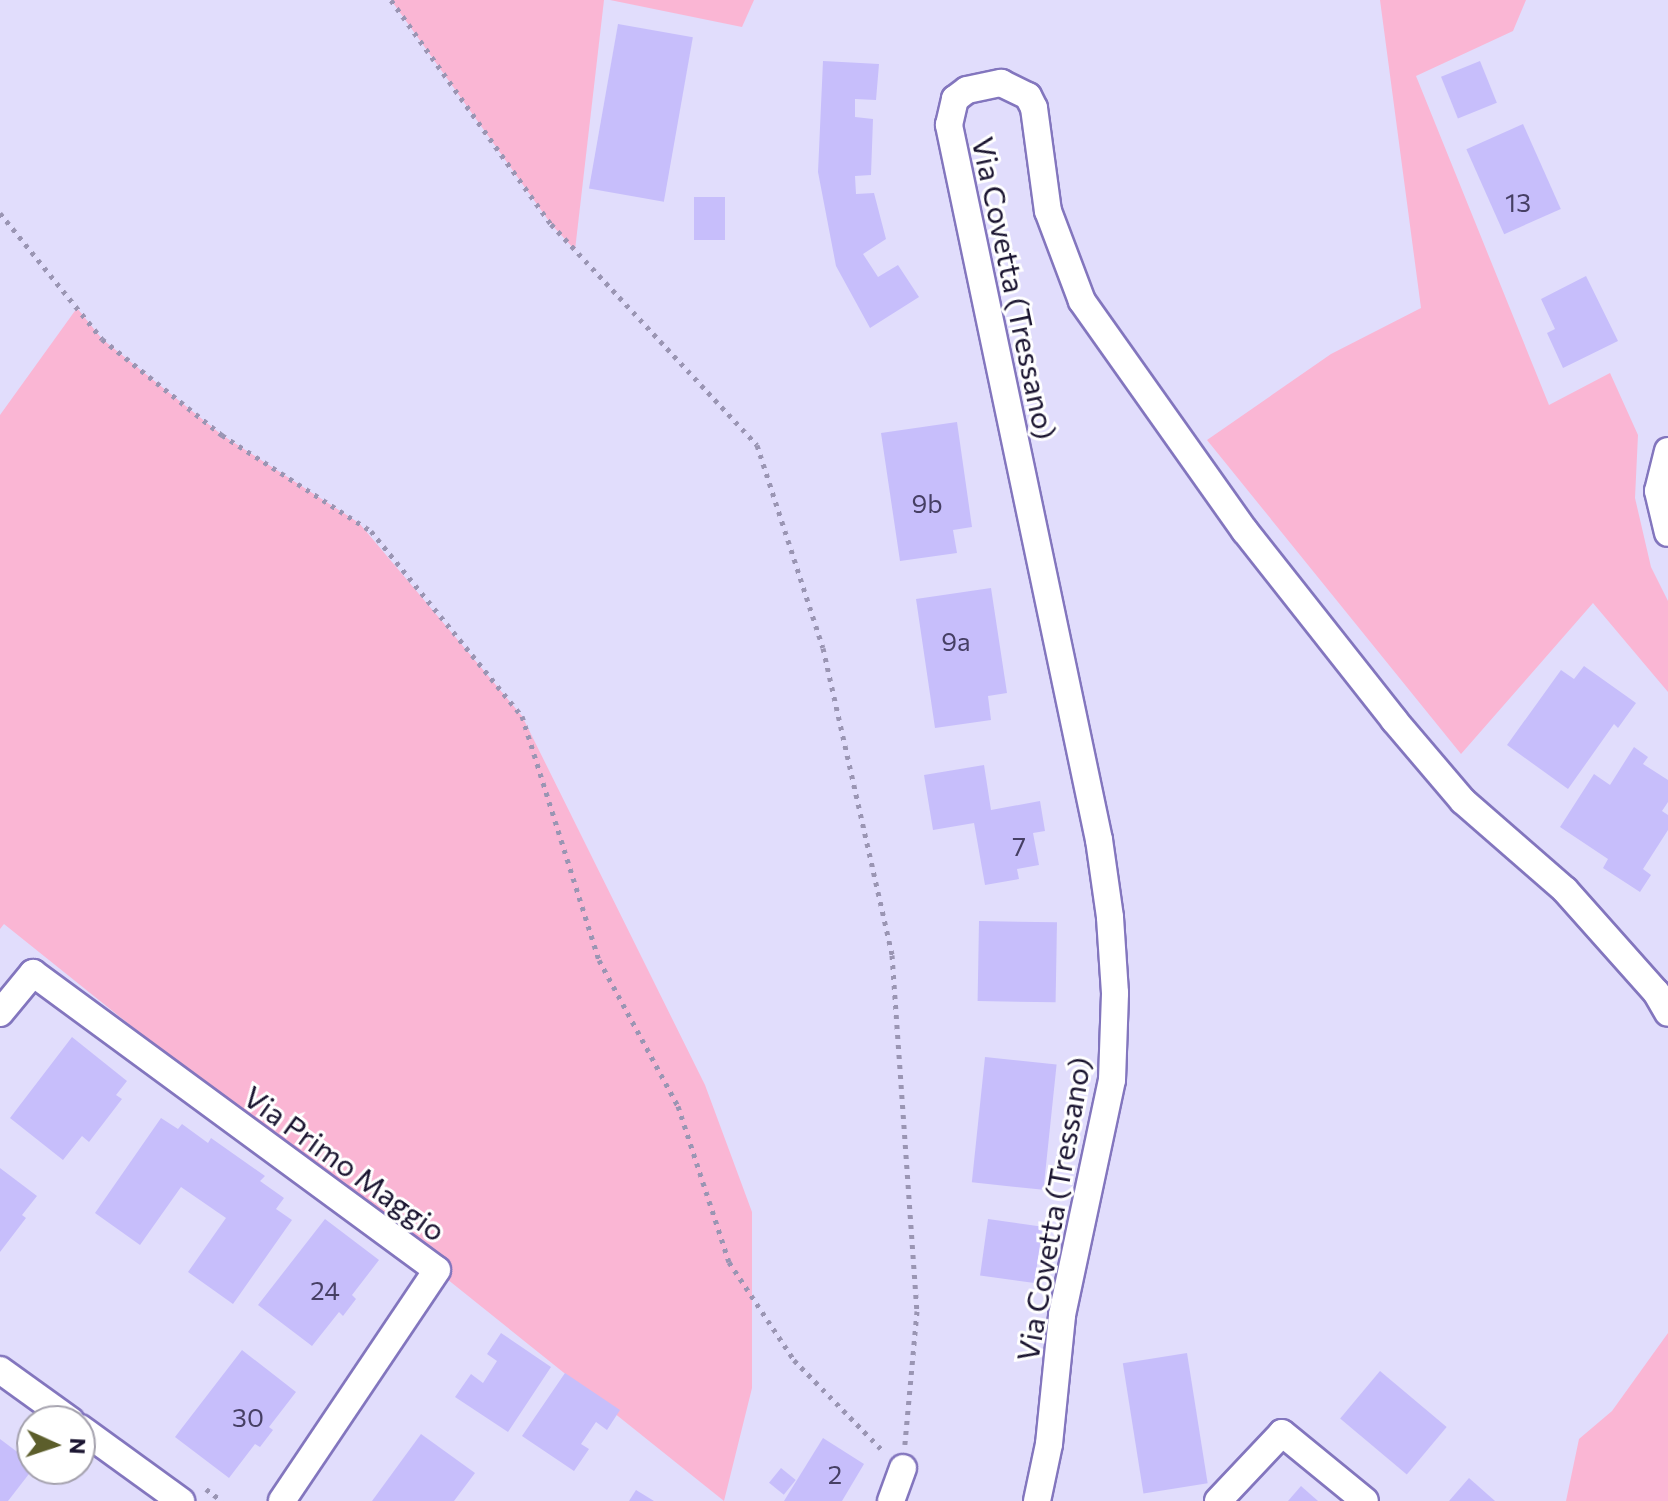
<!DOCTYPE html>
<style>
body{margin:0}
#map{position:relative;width:1668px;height:1501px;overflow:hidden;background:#e1ddfc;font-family:Commissioner,sans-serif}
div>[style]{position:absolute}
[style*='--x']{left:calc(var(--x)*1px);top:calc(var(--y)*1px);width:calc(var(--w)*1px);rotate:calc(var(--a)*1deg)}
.green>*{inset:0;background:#fab6d4}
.building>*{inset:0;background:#c7befb;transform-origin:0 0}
.path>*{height:5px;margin-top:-2.5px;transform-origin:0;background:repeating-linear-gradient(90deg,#9a95b3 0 4px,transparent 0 10px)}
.roads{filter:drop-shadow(2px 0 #8376be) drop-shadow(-2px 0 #8376be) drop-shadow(0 2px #8376be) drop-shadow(0 -2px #8376be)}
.minor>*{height:26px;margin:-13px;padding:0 13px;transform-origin:13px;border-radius:13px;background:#fff}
span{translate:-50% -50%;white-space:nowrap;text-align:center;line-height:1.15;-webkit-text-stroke:6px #fff;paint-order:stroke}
.number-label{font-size:26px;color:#463f64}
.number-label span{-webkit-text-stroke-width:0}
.street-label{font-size:30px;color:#1b1531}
.north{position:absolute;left:16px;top:1405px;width:80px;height:80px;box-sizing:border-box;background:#fff;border:2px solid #a4a1ad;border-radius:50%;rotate:93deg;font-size:22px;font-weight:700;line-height:32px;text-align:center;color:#1b1531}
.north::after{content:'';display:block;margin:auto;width:28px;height:36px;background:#5c5e2b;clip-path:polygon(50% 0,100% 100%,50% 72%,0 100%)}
</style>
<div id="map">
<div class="green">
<i style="clip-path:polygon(391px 0,604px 0,575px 250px,551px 224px)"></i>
<i style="clip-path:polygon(610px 0,754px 0,742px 27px)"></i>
<i style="clip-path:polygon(1380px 0,1526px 0,1513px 31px,1416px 76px,1549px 405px,1610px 373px,1638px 435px,1635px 498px,1651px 567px,1668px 601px,1668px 692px,1593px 603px,1461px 754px,1207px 440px,1331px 354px,1421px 308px)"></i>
<i style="clip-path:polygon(77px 308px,102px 339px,222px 435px,359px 523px,522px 716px,705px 1085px,752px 1212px,752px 1388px,724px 1501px,4px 924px,0 929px,0 415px)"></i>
<i style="clip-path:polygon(1668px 1333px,1668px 1501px,1566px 1501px,1579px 1439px,1612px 1411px)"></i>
</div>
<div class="building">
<i style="left:618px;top:24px;width:76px;height:167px;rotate:10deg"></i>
<i style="clip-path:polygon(823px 61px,879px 64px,876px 100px,855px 99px,855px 117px,873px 119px,871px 175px,855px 176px,856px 194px,874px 193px,886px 239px,863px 254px,878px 277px,898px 265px,919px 297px,870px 328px,836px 266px,818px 172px)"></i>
<i style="left:1480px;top:61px;width:45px;height:42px;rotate:68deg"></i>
<i style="left:1523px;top:124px;width:93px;height:62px;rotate:66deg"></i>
<i style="left:694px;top:197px;width:31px;height:43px"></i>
<i style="clip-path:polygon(1586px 276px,1618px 341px,1563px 368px,1547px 333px,1555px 329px,1541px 299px)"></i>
<i style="clip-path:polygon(957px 422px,972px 527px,953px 530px,957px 553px,900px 561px,881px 433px)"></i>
<i style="clip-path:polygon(991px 588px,1007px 693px,988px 696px,991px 720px,935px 728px,916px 599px)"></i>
<i style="clip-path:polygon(1584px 666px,1636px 703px,1618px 728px,1614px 724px,1568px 789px,1507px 745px,1561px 670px,1574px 679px)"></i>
<i style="clip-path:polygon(1634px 747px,1648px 757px,1643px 764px,1668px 780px,1668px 802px,1662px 811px,1668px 815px,1668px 830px,1643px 869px,1651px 875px,1640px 892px,1603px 868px,1608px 859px,1560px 827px,1594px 774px,1610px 785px)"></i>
<i style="clip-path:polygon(984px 765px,991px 810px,1040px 801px,1045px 831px,1033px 833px,1039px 865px,1017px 869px,1019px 879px,985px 885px,974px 823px,933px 830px,924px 775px)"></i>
<i style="left:979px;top:921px;width:78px;height:80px;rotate:1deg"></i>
<i style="clip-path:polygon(72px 1037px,127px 1081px,116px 1095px,122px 1099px,89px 1142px,82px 1136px,63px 1160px,10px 1118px)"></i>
<i style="left:985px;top:1057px;width:72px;height:126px;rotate:6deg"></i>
<i style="clip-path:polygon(161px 1118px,178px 1129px,182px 1124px,208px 1143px,211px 1138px,265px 1176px,260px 1181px,284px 1198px,276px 1209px,292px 1220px,233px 1304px,188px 1272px,226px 1218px,181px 1187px,140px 1245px,95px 1213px)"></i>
<i style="clip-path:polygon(0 1168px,37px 1196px,22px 1215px,26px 1218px,0 1252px)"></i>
<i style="clip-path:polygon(325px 1219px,379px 1260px,352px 1295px,356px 1299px,343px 1316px,339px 1312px,312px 1346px,258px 1305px)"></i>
<i style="left:988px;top:1219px;width:55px;height:57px;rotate:8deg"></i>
<i style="clip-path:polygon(501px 1333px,551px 1367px,508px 1432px,455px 1397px,471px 1374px,483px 1383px,497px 1361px,487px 1354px)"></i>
<i style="clip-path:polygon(242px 1350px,296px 1392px,269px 1427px,273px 1430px,260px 1447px,255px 1444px,229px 1478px,175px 1437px)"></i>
<i style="left:1187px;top:1353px;width:132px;height:65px;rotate:81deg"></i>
<i style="left:1380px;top:1371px;width:87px;height:62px;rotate:40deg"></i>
<i style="clip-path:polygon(565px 1373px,620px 1410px,607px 1430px,596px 1422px,581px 1444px,589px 1449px,574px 1471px,522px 1436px)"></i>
<i style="clip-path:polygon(421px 1434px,475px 1473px,454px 1501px,372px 1501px)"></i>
<i style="clip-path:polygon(823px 1438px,864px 1464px,842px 1501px,784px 1501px)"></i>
<i style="clip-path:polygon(0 1439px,32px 1463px,32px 1470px,8px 1501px,0 1501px)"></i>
<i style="left:781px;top:1468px;width:19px;height:19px;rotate:39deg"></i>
<i style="clip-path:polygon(1469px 1478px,1495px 1501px,1449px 1501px)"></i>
<i style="clip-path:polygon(1301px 1486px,1318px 1501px,1288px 1501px)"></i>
<i style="clip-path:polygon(636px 1490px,654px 1501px,629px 1501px)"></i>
</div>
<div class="path">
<i style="--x:391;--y:0;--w:275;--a:54.5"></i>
<i style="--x:551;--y:224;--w:302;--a:47"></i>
<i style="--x:757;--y:445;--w:213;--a:72"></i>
<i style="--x:823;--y:648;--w:315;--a:77.3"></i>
<i style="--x:892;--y:955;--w:357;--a:86"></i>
<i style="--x:917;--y:1311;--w:134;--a:95.2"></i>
<i style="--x:0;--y:213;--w:162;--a:51"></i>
<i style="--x:102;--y:339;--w:154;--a:38.7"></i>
<i style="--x:222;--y:435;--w:177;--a:32.8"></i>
<i style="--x:371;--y:531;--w:239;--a:50.8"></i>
<i style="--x:522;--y:716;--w:256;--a:72.5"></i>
<i style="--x:599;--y:960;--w:166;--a:61.6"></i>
<i style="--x:678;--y:1106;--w:164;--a:71.9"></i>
<i style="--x:729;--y:1262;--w:118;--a:56.4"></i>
<i style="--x:794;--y:1360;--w:127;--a:45.6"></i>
<i style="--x:206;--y:1489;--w:20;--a:37"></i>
</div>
<div class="roads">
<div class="minor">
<i style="--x:1668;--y:451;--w:41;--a:104"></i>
<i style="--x:1658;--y:491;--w:43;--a:76.6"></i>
<i style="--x:0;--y:1013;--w:52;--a:-50.5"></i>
<i style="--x:33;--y:973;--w:501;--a:36.32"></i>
<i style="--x:437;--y:1270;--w:278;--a:123.9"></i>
<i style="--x:0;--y:1370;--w:87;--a:35.7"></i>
<i style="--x:80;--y:1428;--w:125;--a:35.9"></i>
<i style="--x:891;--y:1501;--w:35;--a:-70"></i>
<i style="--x:1037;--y:1501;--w:58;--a:-78.1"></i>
<i style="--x:1049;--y:1444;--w:130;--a:-84.2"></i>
<i style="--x:1062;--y:1315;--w:240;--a:-78"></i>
<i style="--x:1112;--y:1080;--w:87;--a:-88"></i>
<i style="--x:1115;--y:993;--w:76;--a:-93.8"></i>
<i style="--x:1110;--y:917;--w:78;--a:-98.1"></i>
<i style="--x:1099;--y:840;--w:731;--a:-101.85"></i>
<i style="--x:949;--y:125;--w:27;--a:-77"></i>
<i style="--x:955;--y:99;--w:15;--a:-37"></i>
<i style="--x:967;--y:90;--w:35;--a:-12"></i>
<i style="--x:1001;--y:83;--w:30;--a:26"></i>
<i style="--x:1028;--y:96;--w:13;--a:63"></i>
<i style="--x:1034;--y:108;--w:104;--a:82.3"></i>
<i style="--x:1048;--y:211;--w:96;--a:69.3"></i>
<i style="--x:1082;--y:301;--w:282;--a:54.7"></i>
<i style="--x:1245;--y:531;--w:241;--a:51.7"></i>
<i style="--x:1394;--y:720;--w:106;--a:49.6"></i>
<i style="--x:1463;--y:801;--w:135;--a:41.1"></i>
<i style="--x:1565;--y:890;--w:137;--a:48.3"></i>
<i style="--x:1656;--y:992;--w:24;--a:60"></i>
<i style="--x:1218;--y:1501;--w:93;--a:-46.7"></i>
<i style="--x:1282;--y:1433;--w:107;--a:39.3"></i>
</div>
</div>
<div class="number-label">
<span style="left:1518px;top:202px">13</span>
<span style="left:927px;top:503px">9b</span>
<span style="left:956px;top:641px">9a</span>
<span style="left:1019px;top:846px">7</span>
<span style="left:325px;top:1290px">24</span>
<span style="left:248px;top:1417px">30</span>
<span style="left:835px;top:1474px">2</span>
</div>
<div class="street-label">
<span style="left:1015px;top:288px;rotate:78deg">Via Covetta (Tressano)</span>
<span style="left:345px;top:1163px;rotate:36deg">Via Primo Maggio</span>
<span style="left:1053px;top:1209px;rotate:-80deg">Via Covetta (Tressano)</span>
</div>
<div class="north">N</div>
</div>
